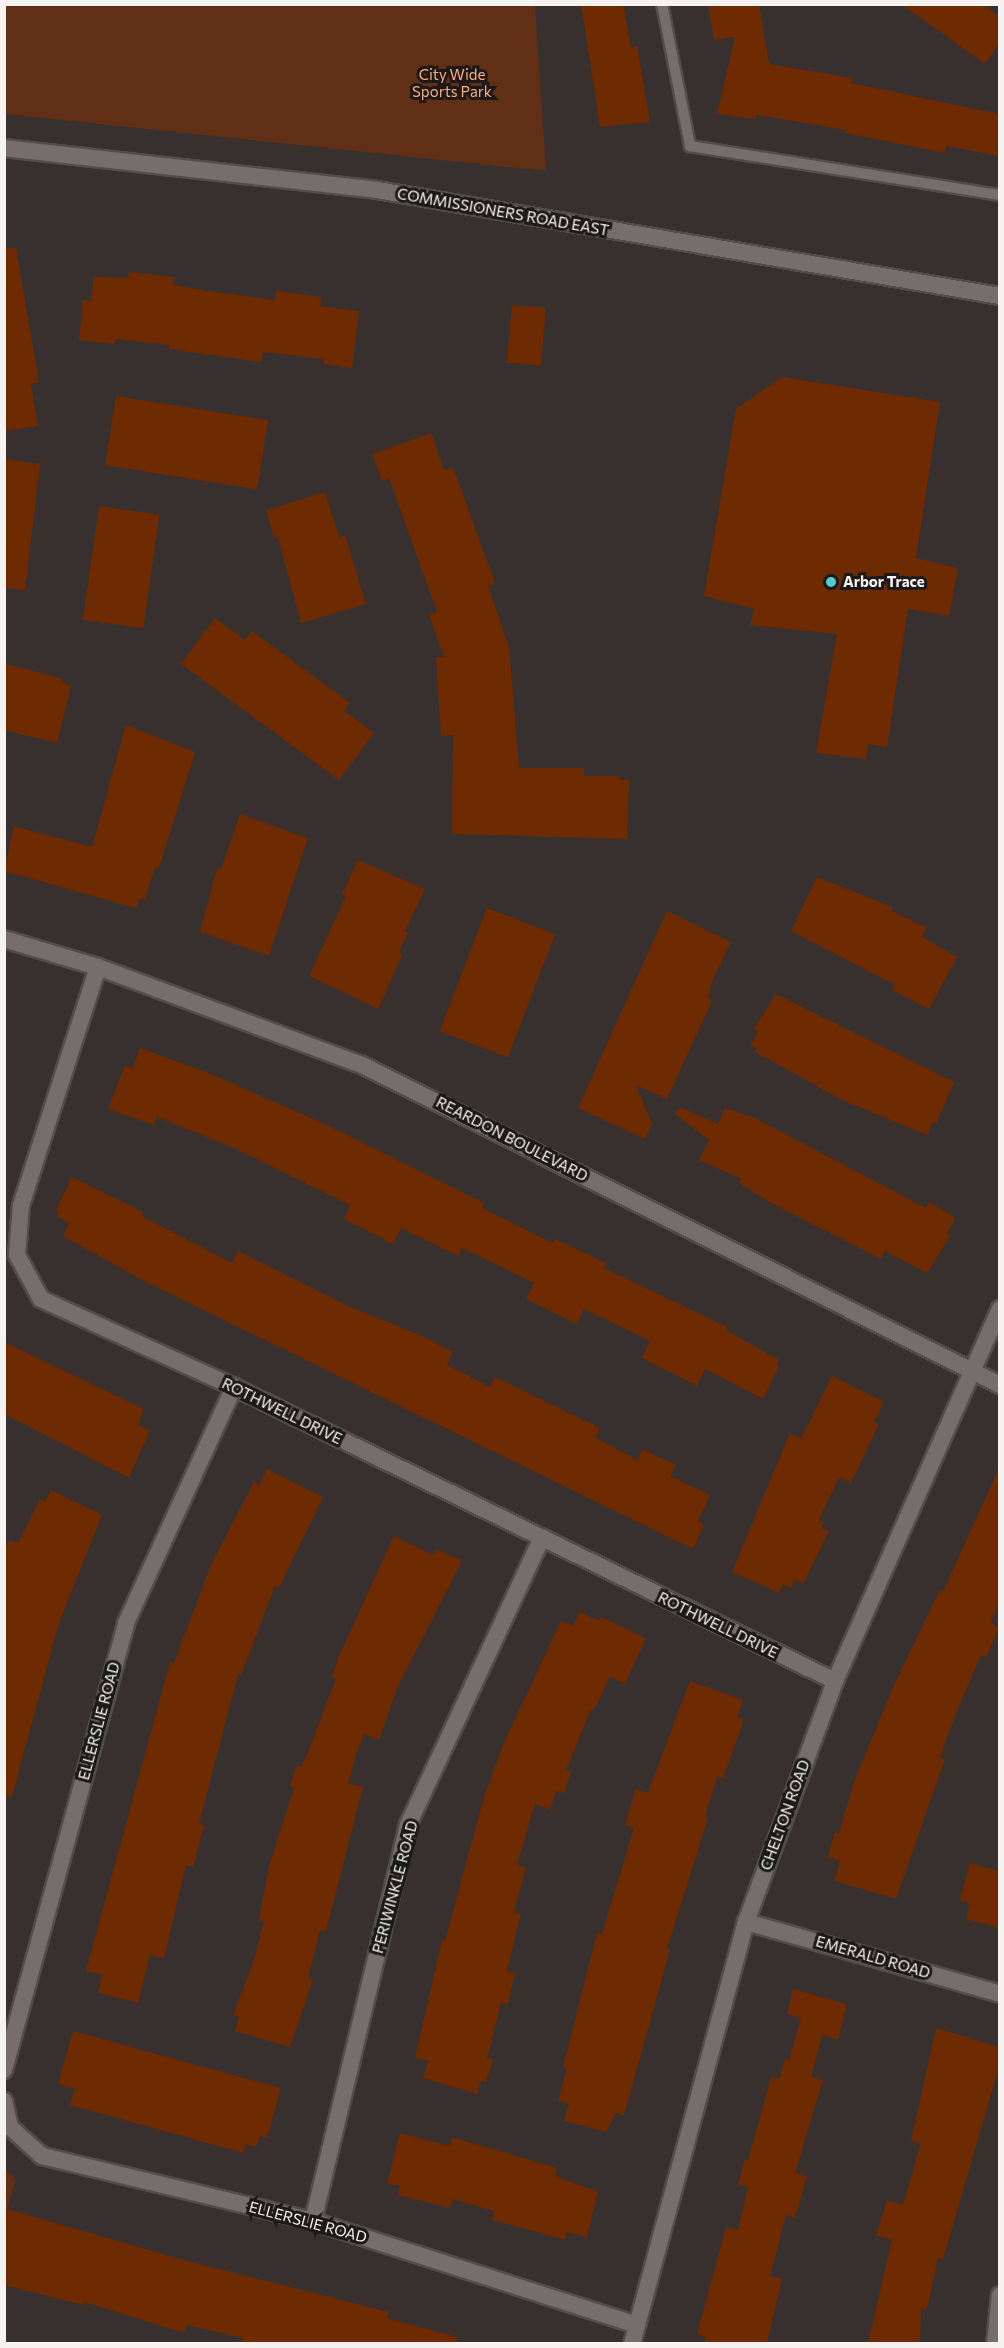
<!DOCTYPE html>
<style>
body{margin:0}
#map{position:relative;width:1004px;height:2348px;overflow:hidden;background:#37302e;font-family:Commissioner,sans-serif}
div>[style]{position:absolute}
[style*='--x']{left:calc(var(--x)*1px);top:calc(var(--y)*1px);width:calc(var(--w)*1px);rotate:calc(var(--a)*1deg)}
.green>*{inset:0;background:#612f15}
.building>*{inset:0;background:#6e2b01;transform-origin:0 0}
.path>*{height:4px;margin-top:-2px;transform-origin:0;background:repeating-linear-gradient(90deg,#9e9997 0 1.5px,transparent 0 6px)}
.roads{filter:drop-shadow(2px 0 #524d4b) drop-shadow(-2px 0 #524d4b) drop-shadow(0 2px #524d4b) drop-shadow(0 -2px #524d4b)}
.service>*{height:10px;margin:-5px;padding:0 5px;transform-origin:5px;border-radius:5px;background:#766e6b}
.minor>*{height:16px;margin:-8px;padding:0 8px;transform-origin:8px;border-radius:8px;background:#766e6b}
.tertiary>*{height:16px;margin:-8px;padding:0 8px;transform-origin:8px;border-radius:8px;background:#766e6b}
.secondary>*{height:16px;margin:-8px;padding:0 8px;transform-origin:8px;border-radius:8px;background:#766e6b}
.dots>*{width:16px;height:16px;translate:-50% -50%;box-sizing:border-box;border:3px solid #1c1918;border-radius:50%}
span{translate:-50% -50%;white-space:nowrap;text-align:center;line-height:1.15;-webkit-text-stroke:6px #1c1918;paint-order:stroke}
.park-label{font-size:15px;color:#feac86}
.street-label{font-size:15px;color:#f7f3f1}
.poi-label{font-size:15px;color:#f7f3f1;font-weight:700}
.left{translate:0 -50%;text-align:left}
.frame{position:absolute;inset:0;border:6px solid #f7f3f1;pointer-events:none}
</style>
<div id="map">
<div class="green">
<i style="clip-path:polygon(5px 4px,535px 5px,546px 171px,5px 114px)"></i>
<i style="clip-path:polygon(5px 2169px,16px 2179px,5px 2217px)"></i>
</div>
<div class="building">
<i style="clip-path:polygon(581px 4px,623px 4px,631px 48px,637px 46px,650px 122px,600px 127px)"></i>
<i style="clip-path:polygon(708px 4px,759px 4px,769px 64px,852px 78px,851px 83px,999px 114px,999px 156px,946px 146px,945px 153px,845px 133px,846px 130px,757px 115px,756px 119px,717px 114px,735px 37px,714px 40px)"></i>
<i style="clip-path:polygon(901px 4px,983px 4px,999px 17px,999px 44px,985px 64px)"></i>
<i style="clip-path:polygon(4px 248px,16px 248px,39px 382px,31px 384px,38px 426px,4px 431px)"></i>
<i style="clip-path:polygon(129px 272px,174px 277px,173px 285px,208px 291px,275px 300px,276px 291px,321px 297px,320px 306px,359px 311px,352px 368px,324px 364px,324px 359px,263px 352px,261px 362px,169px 349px,170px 345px,115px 339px,115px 344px,79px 340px,83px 300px,91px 301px,94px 276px,128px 279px)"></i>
<i style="left:512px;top:305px;width:34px;height:58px;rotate:5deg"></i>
<i style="clip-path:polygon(782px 377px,940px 402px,916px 558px,958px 568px,949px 616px,908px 609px,887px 747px,868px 744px,866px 759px,816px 753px,837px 634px,750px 625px,754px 609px,704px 596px,736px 409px)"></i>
<i style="left:116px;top:396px;width:154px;height:70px;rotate:9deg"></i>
<i style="clip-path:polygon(431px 433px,444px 470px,453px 467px,495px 583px,488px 586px,509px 647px,519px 768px,584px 768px,584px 776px,619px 776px,619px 780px,629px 780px,627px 839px,452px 834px,453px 735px,441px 736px,436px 657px,444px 657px,429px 615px,437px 612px,389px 478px,382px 481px,372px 454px)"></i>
<i style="clip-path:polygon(4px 459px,40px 464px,25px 590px,4px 588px)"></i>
<i style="clip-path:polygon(325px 492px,339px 537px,345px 535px,366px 604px,301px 623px,278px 537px,274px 538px,266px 510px)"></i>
<i style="left:99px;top:506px;width:61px;height:115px;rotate:8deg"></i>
<i style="clip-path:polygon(215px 618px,245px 640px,252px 631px,350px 703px,344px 711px,374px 733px,339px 780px,181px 664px)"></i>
<i style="clip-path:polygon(4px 663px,63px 679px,62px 683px,71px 686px,57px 743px,4px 730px)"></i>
<i style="clip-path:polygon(126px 725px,195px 752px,159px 868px,155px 867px,145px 899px,139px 899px,136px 908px,4px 871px,14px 826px,92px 847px)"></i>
<i style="clip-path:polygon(240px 814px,308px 838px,269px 956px,200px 932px,217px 868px,221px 869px)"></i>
<i style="clip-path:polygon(358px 860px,425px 889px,405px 931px,408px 933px,399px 952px,402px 955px,378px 1009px,309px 976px,346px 896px,342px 894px)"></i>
<i style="clip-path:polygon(817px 877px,892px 907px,892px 911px,927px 928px,922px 937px,957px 957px,929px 1009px,892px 990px,895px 985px,791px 931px)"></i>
<i style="left:487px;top:908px;width:73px;height:132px;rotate:21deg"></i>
<i style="clip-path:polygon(667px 911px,731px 942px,712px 981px,708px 997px,712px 1001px,667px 1099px,636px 1085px,652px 1124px,645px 1139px,578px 1108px)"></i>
<i style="clip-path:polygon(776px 994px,954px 1082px,937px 1122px,933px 1122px,927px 1135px,842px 1100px,755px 1052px,757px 1048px,750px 1046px,758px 1031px,754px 1029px)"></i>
<i style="clip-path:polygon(140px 1048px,211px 1074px,327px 1125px,484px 1203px,482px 1208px,553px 1243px,555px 1239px,606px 1263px,604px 1268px,727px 1327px,726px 1330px,779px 1360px,776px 1365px,779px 1367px,763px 1399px,705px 1369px,697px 1386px,642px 1358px,650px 1341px,584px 1309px,577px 1324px,526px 1299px,534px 1283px,462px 1248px,458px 1256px,401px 1228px,393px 1244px,344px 1219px,350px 1205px,234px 1148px,157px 1117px,154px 1125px,108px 1109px,125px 1065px,133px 1068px)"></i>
<i style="clip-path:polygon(680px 1107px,718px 1124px,725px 1108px,753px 1117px,926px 1208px,929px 1202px,950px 1214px,955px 1219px,947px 1234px,950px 1236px,927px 1273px,885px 1251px,881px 1259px,771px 1203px,740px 1184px,741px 1179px,699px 1160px,709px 1140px,675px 1114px)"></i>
<i style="clip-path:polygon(72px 1177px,143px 1212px,142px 1216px,232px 1263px,238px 1251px,348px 1306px,420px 1335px,453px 1352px,447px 1365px,490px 1387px,495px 1377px,600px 1428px,596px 1438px,637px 1460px,642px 1449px,676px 1465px,670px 1476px,710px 1495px,698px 1521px,704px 1524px,693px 1549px,144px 1281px,63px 1236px,69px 1223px,57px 1217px,59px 1212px,56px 1210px)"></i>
<i style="clip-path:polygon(4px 1342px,144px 1409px,138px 1425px,150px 1430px,129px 1478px,4px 1414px)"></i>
<i style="clip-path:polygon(832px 1376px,884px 1402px,874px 1422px,879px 1424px,851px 1483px,839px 1477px,819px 1520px,824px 1522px,821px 1528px,829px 1531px,803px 1584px,795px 1580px,791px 1588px,783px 1584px,779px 1593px,732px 1572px,790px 1433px,801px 1439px)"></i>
<i style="clip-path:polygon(999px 1468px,999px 1603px,991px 1622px,999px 1628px,986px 1657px,981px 1655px,954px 1718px,940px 1758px,945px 1759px,896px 1899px,834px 1881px,840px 1861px,828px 1857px,835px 1832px,839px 1833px,855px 1779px,895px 1683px,940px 1590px,943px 1592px)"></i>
<i style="clip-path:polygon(267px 1469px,323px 1497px,279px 1588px,275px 1586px,241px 1675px,238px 1674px,199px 1824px,204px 1825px,193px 1867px,186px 1865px,164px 1959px,150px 1955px,138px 2003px,98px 1993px,102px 1975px,86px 1971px,170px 1662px,174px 1663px,211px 1565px,254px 1482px,259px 1485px)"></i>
<i style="clip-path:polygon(51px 1490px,102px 1515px,59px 1623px,12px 1796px,4px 1795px,4px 1552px,9px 1540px,18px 1543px,40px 1499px,45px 1502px)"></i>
<i style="clip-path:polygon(394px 1536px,433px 1555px,436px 1549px,462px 1561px,398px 1686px,379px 1740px,364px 1734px,355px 1758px,348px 1783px,363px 1787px,326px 1931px,320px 1930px,308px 1978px,313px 1979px,290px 2047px,235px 2031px,239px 2017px,233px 2015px,254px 1960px,264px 1921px,259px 1920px,269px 1866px,294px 1788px,290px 1787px,296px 1766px,301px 1767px,309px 1750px,336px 1679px,332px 1677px,338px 1658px)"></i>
<i style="clip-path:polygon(580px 1612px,599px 1621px,601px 1617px,646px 1638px,625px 1684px,610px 1677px,594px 1710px,591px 1709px,566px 1770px,571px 1772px,564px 1793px,556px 1791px,550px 1810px,535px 1804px,517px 1865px,526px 1867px,514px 1912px,521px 1913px,507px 1971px,515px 1973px,508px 2004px,501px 2003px,487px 2059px,493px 2060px,486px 2082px,481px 2081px,477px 2094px,423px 2078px,428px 2061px,415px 2058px,442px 1940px,445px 1941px,484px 1797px,503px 1745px,561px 1621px,573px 1626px)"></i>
<i style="clip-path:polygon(690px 1681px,743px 1700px,737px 1718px,744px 1720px,723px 1778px,717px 1777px,705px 1817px,708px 1818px,667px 1949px,670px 1950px,624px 2115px,616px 2113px,606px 2132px,564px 2121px,569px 2104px,558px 2101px,567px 2068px,563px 2067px,597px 1933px,602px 1934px,634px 1828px,625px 1825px,636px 1789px,648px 1793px)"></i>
<i style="clip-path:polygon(970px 1863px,999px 1871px,999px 1928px,966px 1919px,970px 1904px,960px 1900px)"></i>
<i style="clip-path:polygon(793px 1989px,847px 2004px,838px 2040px,822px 2035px,811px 2077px,823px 2080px,795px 2173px,807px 2176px,795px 2218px,786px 2215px,770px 2276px,782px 2279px,767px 2343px,704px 2343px,706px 2337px,697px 2334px,726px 2227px,738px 2230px,748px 2187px,738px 2184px,745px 2159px,748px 2160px,771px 2077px,779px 2079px,785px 2059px,789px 2060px,801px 2018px,787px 2014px)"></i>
<i style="clip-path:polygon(936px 2028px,999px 2047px,999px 2067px,943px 2259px,938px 2258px,927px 2310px,921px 2308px,920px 2343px,868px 2343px,892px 2240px,876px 2235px,887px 2200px,903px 2205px,921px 2143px,911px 2141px)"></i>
<i style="clip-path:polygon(73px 2031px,281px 2088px,267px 2138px,260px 2136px,256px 2147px,246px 2144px,243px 2153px,70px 2105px,75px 2089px,58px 2084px)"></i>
<i style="clip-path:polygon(400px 2133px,450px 2146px,452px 2137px,557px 2168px,555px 2176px,598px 2192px,587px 2237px,567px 2232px,565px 2240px,547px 2235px,492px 2220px,494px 2211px,452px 2199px,450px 2208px,398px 2195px,400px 2186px,387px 2183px)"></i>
<i style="clip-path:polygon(4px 2208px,183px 2260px,389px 2312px,387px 2318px,457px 2337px,456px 2343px,241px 2343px,243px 2338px,186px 2325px,184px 2333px,84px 2302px,83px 2305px,4px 2285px)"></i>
</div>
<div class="path">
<i style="--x:4;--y:2165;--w:1;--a:0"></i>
</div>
<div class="roads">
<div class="service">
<i style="--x:662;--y:4;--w:145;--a:78.8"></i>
<i style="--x:690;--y:146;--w:314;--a:9"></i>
</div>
<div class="minor">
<i style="--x:98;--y:967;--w:250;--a:107.9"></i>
<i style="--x:21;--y:1205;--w:50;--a:94.6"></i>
<i style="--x:17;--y:1255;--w:50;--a:61.4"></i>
<i style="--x:41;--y:1299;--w:212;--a:24.5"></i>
<i style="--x:234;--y:1387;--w:669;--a:26.07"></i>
<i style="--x:746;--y:1922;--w:264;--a:15.8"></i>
<i style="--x:4;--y:2070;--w:463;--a:-74.7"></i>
<i style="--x:126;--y:1623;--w:260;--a:-65.4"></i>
<i style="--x:4;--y:2101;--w:27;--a:77"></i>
<i style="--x:10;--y:2127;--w:43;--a:42.2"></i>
<i style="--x:42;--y:2156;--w:279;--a:13.5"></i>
<i style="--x:313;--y:2221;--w:340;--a:17.8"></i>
<i style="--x:313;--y:2221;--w:407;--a:-76.5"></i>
<i style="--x:408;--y:1825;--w:317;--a:-65"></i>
<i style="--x:995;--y:2344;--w:49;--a:-84.2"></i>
</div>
<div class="tertiary">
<i style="--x:4;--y:939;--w:98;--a:16.6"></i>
<i style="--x:98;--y:967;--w:282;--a:20.4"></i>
<i style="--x:362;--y:1065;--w:714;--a:26.64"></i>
<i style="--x:632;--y:2344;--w:437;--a:-74.9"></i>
<i style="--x:746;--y:1922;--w:257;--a:-69.7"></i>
<i style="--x:835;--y:1681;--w:407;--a:-66.1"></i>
</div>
<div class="secondary">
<i style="--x:4;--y:148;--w:375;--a:6.4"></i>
<i style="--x:377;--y:190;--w:632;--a:9.66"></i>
</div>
</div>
<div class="dots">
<i style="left:831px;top:582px;background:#51ccd3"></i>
</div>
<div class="park-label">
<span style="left:452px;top:83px">City Wide<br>Sports Park</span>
</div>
<div class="street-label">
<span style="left:503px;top:212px;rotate:10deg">COMMISSIONERS ROAD EAST</span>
<span style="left:512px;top:1139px;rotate:27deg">REARDON BOULEVARD</span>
<span style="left:282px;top:1411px;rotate:26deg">ROTHWELL DRIVE</span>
<span style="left:718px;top:1625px;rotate:26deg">ROTHWELL DRIVE</span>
<span style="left:99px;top:1721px;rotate:-75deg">ELLERSLIE ROAD</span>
<span style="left:785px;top:1815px;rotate:-70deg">CHELTON ROAD</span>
<span style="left:395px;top:1887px;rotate:-75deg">PERIWINKLE ROAD</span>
<span style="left:873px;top:1957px;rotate:16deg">EMERALD ROAD</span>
<span style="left:308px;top:2222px;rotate:15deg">ELLERSLIE ROAD</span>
</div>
<div class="poi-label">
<span class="left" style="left:843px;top:582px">Arbor Trace</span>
</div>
<div class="frame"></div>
</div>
